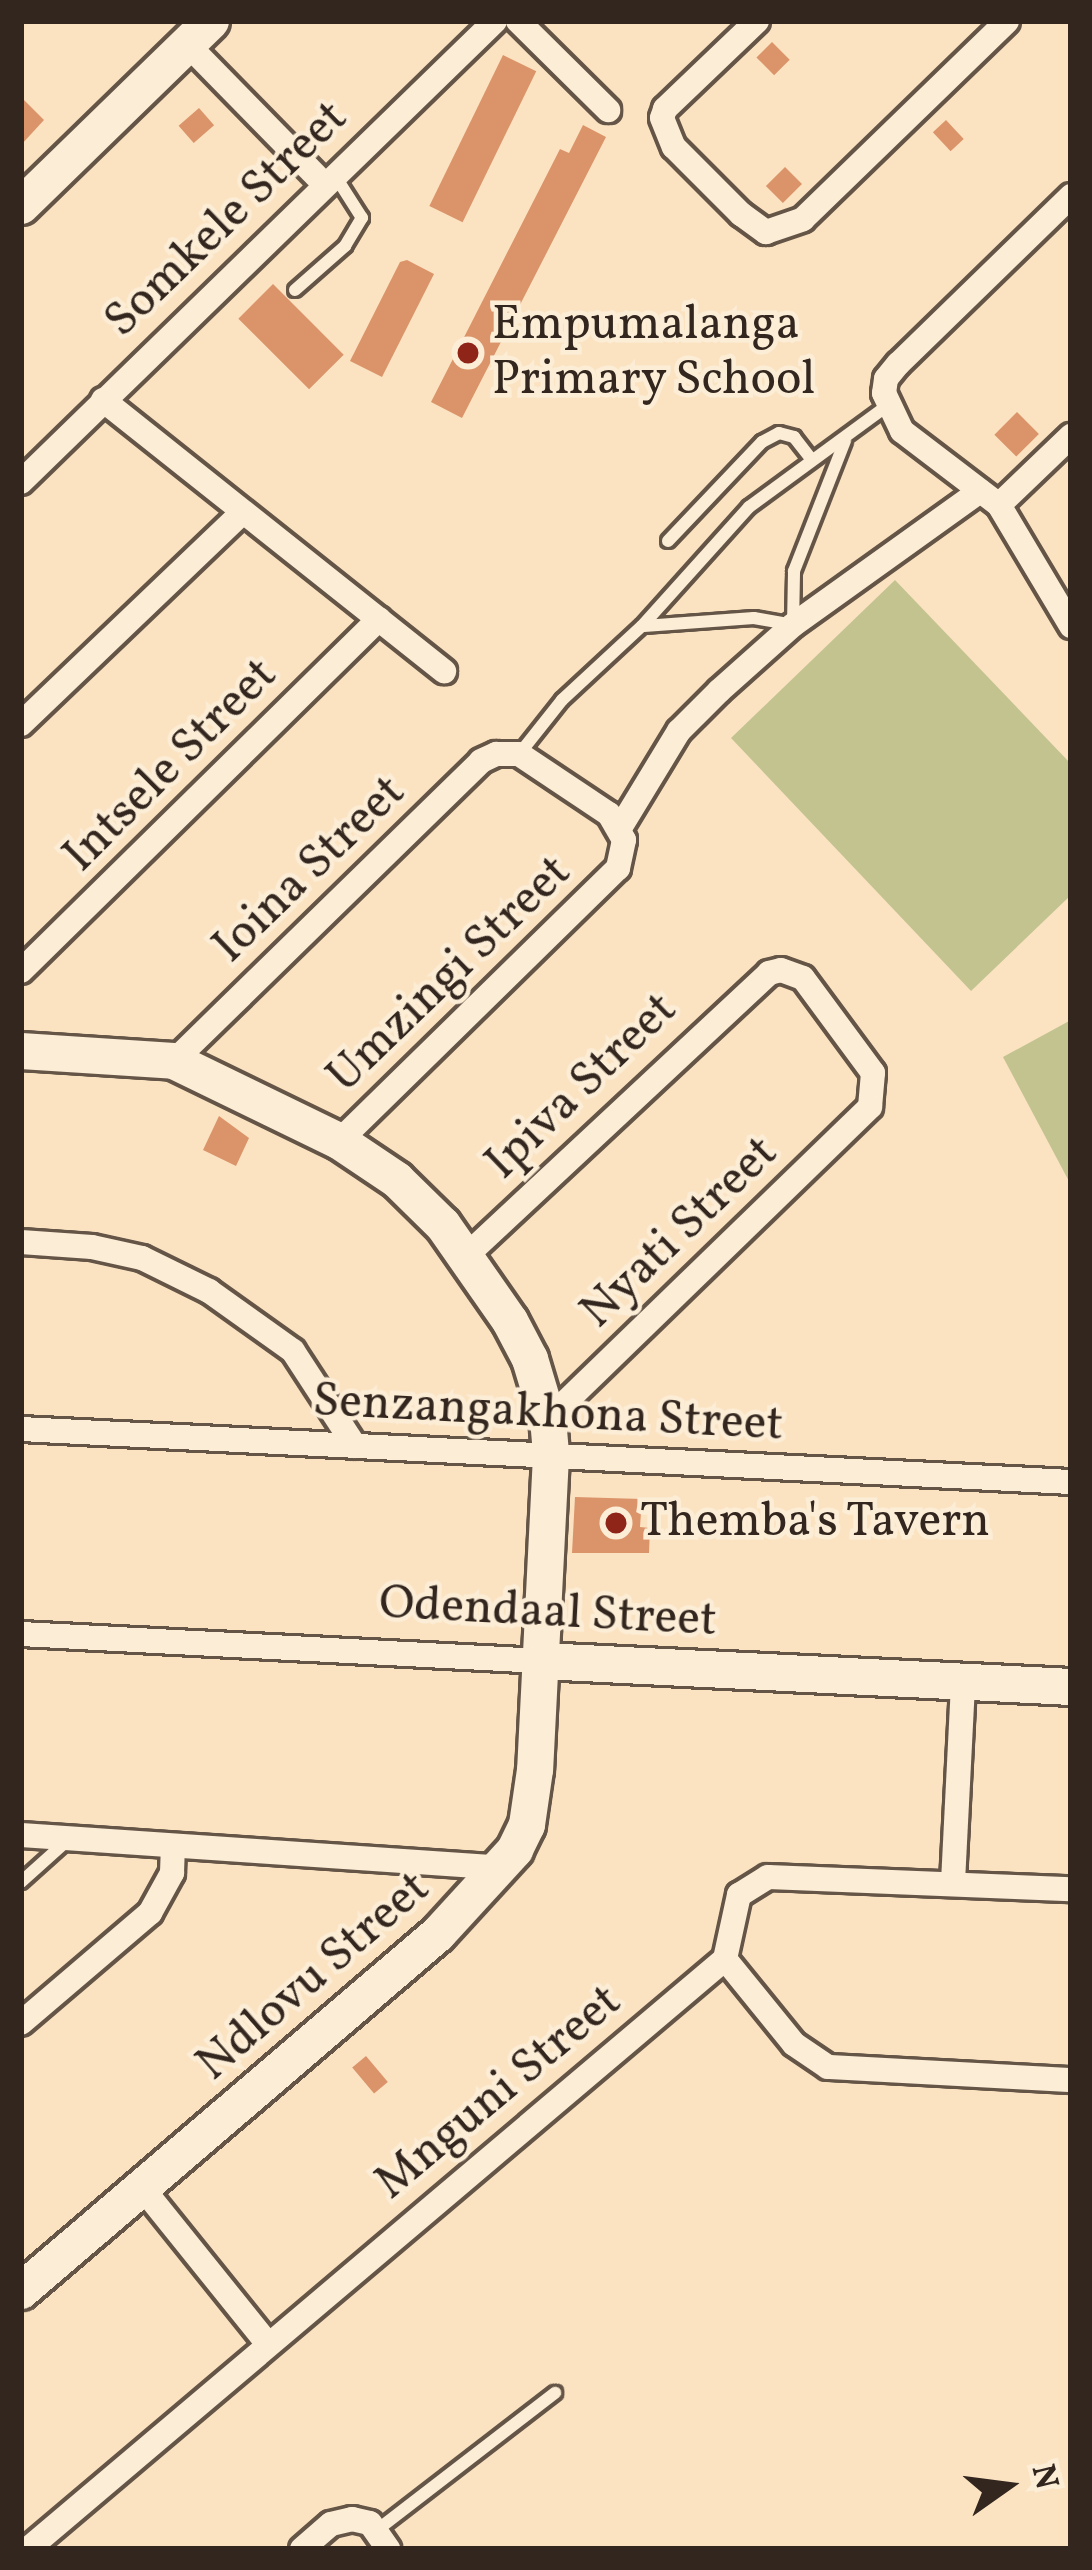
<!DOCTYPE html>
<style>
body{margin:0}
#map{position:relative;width:1092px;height:2570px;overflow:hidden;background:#fbe3c2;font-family:Vollkorn,serif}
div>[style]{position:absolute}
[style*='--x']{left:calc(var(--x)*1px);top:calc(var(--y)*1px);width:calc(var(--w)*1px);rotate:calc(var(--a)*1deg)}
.green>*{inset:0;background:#c3c390}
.building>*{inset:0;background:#db946a;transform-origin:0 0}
.roads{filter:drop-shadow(3px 0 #645547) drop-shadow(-3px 0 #645547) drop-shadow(0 3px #645547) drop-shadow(0 -3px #645547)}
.lane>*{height:12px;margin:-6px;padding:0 6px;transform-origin:6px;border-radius:6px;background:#fcedd7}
.street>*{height:24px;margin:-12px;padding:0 12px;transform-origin:12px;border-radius:12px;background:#fcedd7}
.secondary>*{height:36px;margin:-18px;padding:0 18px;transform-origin:18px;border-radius:18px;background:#fcedd7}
.dots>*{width:33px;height:33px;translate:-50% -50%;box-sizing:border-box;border:6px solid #fcedd7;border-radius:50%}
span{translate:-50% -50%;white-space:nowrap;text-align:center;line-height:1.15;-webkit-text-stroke:9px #fcedd7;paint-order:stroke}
.street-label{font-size:48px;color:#32261e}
.poi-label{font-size:48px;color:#32261e}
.left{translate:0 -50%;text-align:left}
.frame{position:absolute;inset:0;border:24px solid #32261e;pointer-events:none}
.north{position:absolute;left:948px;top:2426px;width:120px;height:120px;-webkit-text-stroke:9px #fcedd7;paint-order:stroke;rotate:76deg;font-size:33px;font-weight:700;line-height:48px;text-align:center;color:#32261e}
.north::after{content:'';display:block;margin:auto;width:42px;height:54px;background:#32261e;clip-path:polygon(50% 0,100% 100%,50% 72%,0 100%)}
</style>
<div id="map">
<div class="green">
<i style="clip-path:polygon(895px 580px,1071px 764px,1071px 895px,971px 991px,731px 738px)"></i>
<i style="clip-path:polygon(1071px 1020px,1071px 1185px,1003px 1057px)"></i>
</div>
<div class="building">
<i style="left:772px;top:42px;width:25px;height:22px;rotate:45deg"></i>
<i style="left:503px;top:55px;width:37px;height:168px;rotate:26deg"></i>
<i style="clip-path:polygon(21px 97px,44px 120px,21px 145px)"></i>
<i style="left:199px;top:108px;width:23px;height:27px;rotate:49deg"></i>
<i style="left:946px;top:120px;width:26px;height:18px;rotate:47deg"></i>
<i style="clip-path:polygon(583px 125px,606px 137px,462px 418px,431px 402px,560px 149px,569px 153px)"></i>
<i style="left:785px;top:167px;width:24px;height:27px;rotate:45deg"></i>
<i style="clip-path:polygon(407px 260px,434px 274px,382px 377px,350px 361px,400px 262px)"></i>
<i style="left:273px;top:284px;width:100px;height:49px;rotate:45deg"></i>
<i style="left:1017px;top:412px;width:31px;height:32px;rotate:45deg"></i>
<i style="clip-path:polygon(219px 1116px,249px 1138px,236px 1166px,203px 1150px)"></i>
<i style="clip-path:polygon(575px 1497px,642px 1499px,640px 1527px,650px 1528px,649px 1553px,572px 1553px)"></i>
<i style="left:366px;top:2056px;width:34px;height:18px;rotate:50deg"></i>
</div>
<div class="roads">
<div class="lane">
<i style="--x:295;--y:290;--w:67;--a:-41.3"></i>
<i style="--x:345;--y:246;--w:33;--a:-59"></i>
<i style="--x:362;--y:218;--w:52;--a:-122.5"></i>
<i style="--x:668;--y:541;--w:137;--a:-46.5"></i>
<i style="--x:762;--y:442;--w:19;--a:-28"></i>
<i style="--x:779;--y:433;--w:16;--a:15"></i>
<i style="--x:794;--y:437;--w:29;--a:52"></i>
<i style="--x:644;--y:626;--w:110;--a:-4.2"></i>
<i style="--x:754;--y:618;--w:40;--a:10"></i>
<i style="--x:793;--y:625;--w:54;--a:-88.9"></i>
<i style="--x:794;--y:571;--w:140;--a:-68.6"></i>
<i style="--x:520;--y:753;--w:68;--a:-51.6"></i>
<i style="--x:562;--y:700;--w:109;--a:-42.8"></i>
<i style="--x:642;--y:626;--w:160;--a:-48"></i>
<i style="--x:749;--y:507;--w:171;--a:-36.2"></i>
<i style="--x:21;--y:1882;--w:64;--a:-41.9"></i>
<i style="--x:377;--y:2530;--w:225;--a:-37.6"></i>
</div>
<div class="street">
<i style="--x:518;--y:21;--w:127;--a:44.7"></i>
<i style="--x:757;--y:21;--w:127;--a:136.3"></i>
<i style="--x:665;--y:109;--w:9;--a:108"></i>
<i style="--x:662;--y:118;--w:31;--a:68"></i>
<i style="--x:674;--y:147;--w:95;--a:45"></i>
<i style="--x:741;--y:214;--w:31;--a:36"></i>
<i style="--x:766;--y:232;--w:39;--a:-19"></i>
<i style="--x:803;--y:219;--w:284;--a:-44.1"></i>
<i style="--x:187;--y:44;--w:194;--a:45.6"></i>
<i style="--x:1071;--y:196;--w:241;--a:135.8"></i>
<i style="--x:898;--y:364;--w:19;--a:129"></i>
<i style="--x:886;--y:379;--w:14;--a:98"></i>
<i style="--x:884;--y:393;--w:42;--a:64.7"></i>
<i style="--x:902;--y:431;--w:122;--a:37.3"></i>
<i style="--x:999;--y:505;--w:141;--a:59.2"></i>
<i style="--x:103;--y:400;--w:436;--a:38.5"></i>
<i style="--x:21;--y:482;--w:661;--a:-44.2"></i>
<i style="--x:999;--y:505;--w:100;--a:-43.8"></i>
<i style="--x:21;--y:724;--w:303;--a:-43.7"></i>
<i style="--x:620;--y:828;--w:114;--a:-58.7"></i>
<i style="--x:679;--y:731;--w:57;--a:-45"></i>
<i style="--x:719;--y:691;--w:99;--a:-41.7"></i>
<i style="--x:793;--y:625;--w:230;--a:-35.6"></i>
<i style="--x:21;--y:971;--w:502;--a:-44.52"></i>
<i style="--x:174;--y:1061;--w:429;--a:-44.3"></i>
<i style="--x:481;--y:761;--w:17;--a:-25"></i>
<i style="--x:496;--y:754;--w:23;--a:0"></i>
<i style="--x:519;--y:754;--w:108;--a:33.7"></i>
<i style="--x:609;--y:814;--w:30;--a:60"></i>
<i style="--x:624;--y:840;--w:29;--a:102"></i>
<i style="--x:618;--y:868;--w:390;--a:135.6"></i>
<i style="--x:21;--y:1242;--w:71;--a:4"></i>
<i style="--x:92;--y:1247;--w:51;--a:12.4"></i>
<i style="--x:142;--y:1258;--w:75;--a:26.2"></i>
<i style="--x:209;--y:1291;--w:103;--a:35.5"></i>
<i style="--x:293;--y:1351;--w:113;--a:56.9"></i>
<i style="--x:467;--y:1255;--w:413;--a:-43"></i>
<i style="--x:769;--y:973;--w:12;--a:-14"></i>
<i style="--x:781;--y:970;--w:23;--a:20"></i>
<i style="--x:803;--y:978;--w:118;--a:53.6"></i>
<i style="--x:873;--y:1073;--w:34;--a:95"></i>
<i style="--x:870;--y:1107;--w:448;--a:135.9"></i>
<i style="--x:21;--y:1429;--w:1051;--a:2.89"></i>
<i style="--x:21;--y:1634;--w:522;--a:2.97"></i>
<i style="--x:21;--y:1835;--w:482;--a:3.9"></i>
<i style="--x:953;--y:1882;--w:200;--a:-87.1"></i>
<i style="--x:725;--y:1959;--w:66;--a:-77.7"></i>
<i style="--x:739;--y:1895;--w:34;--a:-32"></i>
<i style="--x:768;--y:1877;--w:303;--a:2.3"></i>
<i style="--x:725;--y:1959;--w:109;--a:50.9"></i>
<i style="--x:794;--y:2044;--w:41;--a:34.1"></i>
<i style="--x:828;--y:2067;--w:243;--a:3.1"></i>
<i style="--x:21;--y:2023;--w:170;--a:-40.5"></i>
<i style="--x:150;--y:1913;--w:46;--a:-61.2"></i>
<i style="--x:172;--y:1873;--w:27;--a:-88"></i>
<i style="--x:144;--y:2190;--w:198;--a:51.2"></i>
<i style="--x:28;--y:2549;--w:913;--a:-40.25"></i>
<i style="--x:302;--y:2549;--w:38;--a:-41"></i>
<i style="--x:331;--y:2524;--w:22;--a:-13"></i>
<i style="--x:352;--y:2519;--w:18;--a:13"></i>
<i style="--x:370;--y:2523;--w:32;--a:55"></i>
</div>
<div class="secondary">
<i style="--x:21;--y:206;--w:265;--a:-44.2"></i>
<i style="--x:21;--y:1051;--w:153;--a:3.7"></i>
<i style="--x:174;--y:1061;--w:183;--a:25.9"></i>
<i style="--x:339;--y:1141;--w:70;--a:33.9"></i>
<i style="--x:397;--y:1180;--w:64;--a:44.4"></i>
<i style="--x:443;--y:1225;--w:117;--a:55.1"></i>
<i style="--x:510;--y:1321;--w:43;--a:62.2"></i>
<i style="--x:530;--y:1359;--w:63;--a:73.3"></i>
<i style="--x:548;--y:1419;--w:37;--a:85"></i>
<i style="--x:551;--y:1456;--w:314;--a:92.9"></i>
<i style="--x:535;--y:1770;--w:56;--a:98.3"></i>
<i style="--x:527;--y:1825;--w:28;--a:116"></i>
<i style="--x:515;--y:1850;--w:114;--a:132.5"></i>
<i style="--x:438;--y:1934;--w:549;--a:139.43"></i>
<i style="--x:542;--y:1661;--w:530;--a:2.81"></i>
</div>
</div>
<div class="dots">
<i style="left:468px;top:353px;background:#8f2418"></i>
<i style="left:616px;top:1523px;background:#8f2418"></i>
</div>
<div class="street-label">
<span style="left:227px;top:220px;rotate:-44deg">Somkele Street</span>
<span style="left:171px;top:766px;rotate:-45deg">Intsele Street</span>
<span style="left:310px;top:870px;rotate:-44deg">Ioina Street</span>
<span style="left:450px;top:975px;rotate:-44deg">Umzingi Street</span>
<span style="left:582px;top:1087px;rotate:-44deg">Ipiva Street</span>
<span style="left:680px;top:1233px;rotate:-44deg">Nyati Street</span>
<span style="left:548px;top:1414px;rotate:3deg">Senzangakhona Street</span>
<span style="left:548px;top:1613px;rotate:3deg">Odendaal Street</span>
<span style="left:314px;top:1977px;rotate:-41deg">Ndlovu Street</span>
<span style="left:499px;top:2093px;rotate:-40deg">Mnguni Street</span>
</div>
<div class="poi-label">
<span class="left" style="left:492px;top:353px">Empumalanga<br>Primary School</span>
<span class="left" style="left:640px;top:1523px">Themba's Tavern</span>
</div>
<div class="frame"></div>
<div class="north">N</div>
</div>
